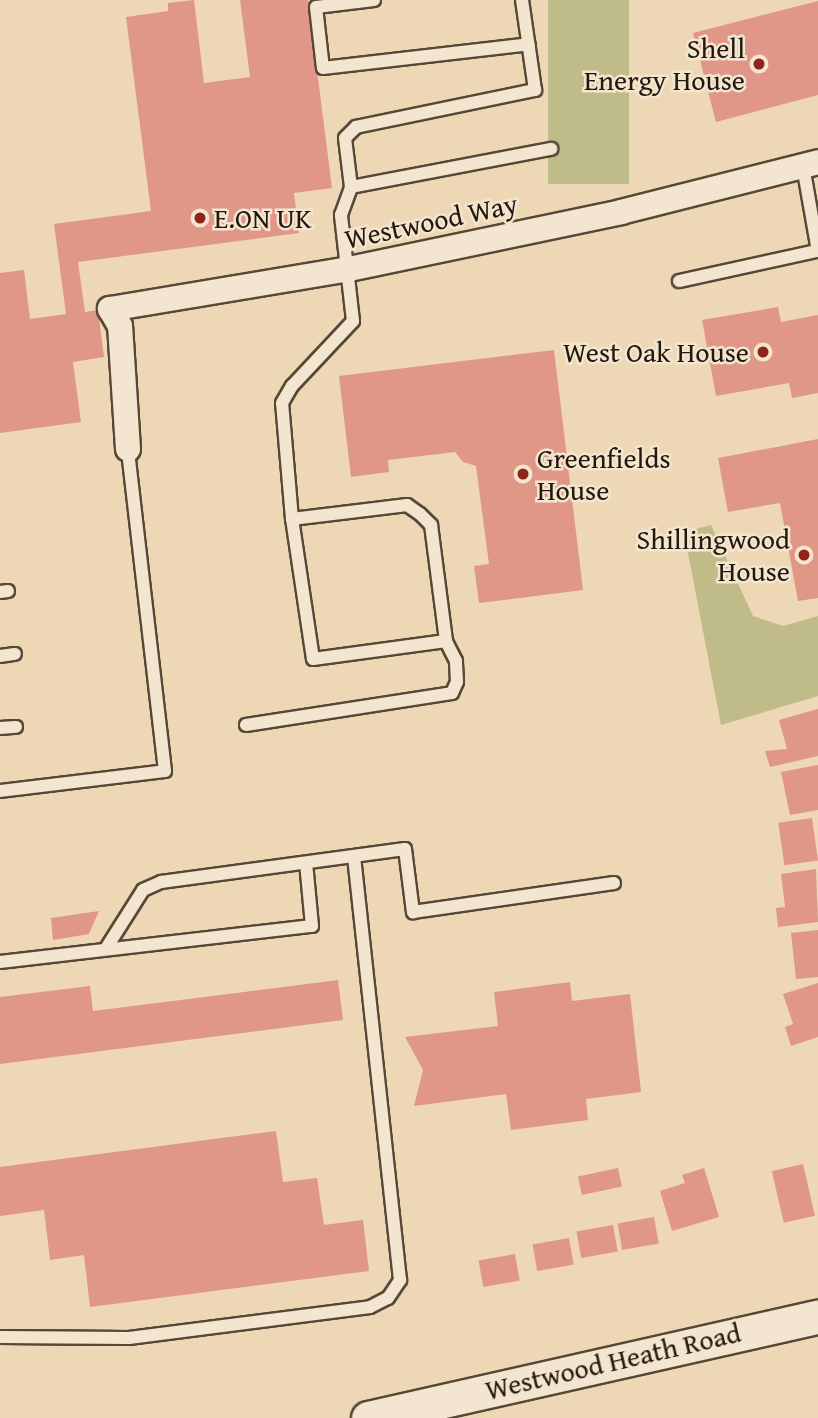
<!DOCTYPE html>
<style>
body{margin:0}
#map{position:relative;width:818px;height:1418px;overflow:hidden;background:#edd7b5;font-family:"Gentium Book Plus",serif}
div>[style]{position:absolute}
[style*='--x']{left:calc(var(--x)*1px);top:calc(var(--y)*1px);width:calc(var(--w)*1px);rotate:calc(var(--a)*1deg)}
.green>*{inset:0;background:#bfbc89;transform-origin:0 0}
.building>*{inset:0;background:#e09787;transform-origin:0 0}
.roads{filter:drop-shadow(2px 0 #564836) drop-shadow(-2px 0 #564836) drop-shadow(0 2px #564836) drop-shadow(0 -2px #564836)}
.lane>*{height:12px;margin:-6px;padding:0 6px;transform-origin:6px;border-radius:6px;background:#f3e5cf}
.street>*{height:24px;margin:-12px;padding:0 12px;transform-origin:12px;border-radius:12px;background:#f3e5cf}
.secondary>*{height:33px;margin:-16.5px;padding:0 16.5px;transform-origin:16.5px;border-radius:16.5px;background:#f3e5cf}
.dots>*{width:19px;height:19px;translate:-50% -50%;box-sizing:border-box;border:4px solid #f3e5cf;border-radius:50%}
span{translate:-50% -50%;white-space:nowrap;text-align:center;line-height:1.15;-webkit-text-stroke:5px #f3e5cf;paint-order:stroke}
.poi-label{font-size:28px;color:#23180c}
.right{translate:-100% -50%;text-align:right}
.left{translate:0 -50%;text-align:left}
.street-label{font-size:28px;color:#23180c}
</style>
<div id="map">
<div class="green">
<i style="left:548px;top:0;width:81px;height:184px"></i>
<i style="clip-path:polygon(711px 525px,753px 616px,783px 626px,818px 616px,818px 696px,721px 725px,684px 532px)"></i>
</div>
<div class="building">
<i style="clip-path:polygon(194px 0,204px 83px,250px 77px,240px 0,308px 0,332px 188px,294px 193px,299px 233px,78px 262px,85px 312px,98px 310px,104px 357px,73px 362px,81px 422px,0 433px,0 273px,24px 270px,30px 319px,66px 314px,54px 224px,151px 211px,126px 17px,168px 11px,168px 3px)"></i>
<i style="clip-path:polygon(818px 1px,818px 95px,716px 122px,693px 33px)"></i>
<i style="clip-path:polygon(778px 307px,781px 322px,818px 315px,818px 393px,792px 398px,789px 383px,716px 396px,702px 320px)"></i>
<i style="clip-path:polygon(554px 350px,583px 590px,479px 603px,474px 566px,489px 564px,476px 466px,463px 462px,455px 452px,388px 460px,389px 472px,351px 477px,339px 376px)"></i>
<i style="clip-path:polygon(818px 439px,818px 598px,798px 601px,780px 503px,728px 512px,718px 458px)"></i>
<i style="clip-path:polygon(818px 709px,818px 756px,770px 767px,765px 751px,787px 749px,779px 720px)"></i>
<i style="clip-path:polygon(818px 765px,818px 810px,790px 815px,781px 772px)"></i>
<i style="left:812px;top:818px;width:43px;height:34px;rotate:82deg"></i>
<i style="clip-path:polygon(816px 869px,818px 922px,778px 927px,776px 908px,785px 907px,781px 874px)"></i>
<i style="clip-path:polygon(99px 911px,89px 934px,53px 940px,51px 918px)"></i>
<i style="clip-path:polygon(818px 930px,818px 977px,796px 979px,791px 933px)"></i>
<i style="clip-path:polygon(338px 980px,343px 1020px,0 1064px,0 997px,90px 986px,93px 1011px)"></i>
<i style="clip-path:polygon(570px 982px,572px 1001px,630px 994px,641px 1092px,586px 1099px,588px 1120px,511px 1130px,506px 1094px,414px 1106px,423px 1070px,405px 1037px,498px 1026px,494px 992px)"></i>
<i style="clip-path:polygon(818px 983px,818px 1037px,791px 1046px,785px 1027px,793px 1024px,783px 994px)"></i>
<i style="clip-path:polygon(276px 1131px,283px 1182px,317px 1178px,324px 1225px,363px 1220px,369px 1271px,90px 1307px,84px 1255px,50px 1260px,44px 1210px,0 1216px,0 1167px)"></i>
<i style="left:803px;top:1164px;width:53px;height:32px;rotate:77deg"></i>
<i style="left:618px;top:1168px;width:19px;height:41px;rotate:78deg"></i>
<i style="clip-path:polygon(704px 1168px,719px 1217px,672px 1231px,660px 1191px,685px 1183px,682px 1175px)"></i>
<i style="left:654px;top:1217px;width:27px;height:37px;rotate:80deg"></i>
<i style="left:613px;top:1225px;width:27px;height:37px;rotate:80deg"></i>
<i style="left:569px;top:1238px;width:27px;height:37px;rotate:80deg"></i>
<i style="left:515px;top:1254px;width:27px;height:37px;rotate:80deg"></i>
</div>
<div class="roads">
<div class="lane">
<i style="--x:374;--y:0;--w:58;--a:173.1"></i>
<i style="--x:316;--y:7;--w:61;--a:83.5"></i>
<i style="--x:323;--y:68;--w:207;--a:-6.6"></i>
<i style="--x:803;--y:166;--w:86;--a:80"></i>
<i style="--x:351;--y:187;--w:204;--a:-10.8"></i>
<i style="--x:679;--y:281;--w:141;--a:-12.3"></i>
<i style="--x:292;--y:519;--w:116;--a:-6.9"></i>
<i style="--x:407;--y:505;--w:16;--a:35"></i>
<i style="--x:420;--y:514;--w:16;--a:45"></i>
<i style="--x:431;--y:525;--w:117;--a:82.6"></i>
<i style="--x:446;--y:641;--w:134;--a:172.3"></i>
<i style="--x:313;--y:659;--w:142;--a:-98.5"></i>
<i style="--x:292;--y:519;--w:116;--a:-94.9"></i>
<i style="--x:282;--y:403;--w:20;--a:-60"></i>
<i style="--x:292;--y:386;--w:89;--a:-46.8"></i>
<i style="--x:353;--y:321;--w:107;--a:-96.5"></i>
<i style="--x:341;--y:215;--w:30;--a:-70"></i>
<i style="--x:351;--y:187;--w:49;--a:-97"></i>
<i style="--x:345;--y:138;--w:16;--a:-45"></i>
<i style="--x:356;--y:127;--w:183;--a:-11.7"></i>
<i style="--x:535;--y:90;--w:91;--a:-98.2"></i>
<i style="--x:0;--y:592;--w:8;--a:-7"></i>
<i style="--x:0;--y:656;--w:15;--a:-8"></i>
<i style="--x:246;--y:725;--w:208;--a:-8.8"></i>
<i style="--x:452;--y:693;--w:12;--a:-66"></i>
<i style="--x:457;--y:682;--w:21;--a:-93"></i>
<i style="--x:456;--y:661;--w:22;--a:-117"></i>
<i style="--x:0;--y:728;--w:16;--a:-4"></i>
<i style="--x:0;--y:791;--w:166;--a:-6.9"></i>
<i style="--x:165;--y:771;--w:324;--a:-96.6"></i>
<i style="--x:107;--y:947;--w:67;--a:-57.7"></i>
<i style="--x:143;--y:890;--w:20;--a:-24"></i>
<i style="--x:161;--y:882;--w:246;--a:-7.7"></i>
<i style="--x:405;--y:849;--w:64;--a:82.8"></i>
<i style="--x:413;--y:912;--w:203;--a:-8.2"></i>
<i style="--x:0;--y:962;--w:314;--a:-6.6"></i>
<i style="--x:312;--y:926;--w:63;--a:-95.4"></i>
<i style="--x:0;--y:1337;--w:129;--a:0.4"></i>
<i style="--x:129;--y:1338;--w:243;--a:-7.3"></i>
<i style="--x:370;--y:1307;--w:20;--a:-27"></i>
<i style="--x:388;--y:1298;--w:22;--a:-56"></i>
<i style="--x:400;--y:1280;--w:425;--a:-96.2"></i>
</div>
<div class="street">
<i style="--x:128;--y:449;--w:123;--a:-93.7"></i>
<i style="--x:120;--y:326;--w:20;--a:-120"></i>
<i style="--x:110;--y:309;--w:242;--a:-9.5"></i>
<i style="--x:349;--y:269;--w:278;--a:-11.8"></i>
<i style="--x:621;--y:212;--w:203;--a:-14.2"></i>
</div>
<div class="secondary">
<i style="--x:368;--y:1418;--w:461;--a:-12.7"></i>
</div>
</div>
<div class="dots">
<i style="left:759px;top:64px;background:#8f2418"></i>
<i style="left:200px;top:218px;background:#8f2418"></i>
<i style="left:763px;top:352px;background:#8f2418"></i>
<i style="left:523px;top:474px;background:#8f2418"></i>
<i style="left:804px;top:555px;background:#8f2418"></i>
</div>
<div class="poi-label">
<span class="right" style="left:745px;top:64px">Shell<br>Energy House</span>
<span class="left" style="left:214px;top:218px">E.ON UK</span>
<span class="right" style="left:749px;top:352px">West Oak House</span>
<span class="left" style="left:537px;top:474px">Greenfields<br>House</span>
<span class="right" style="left:790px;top:555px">Shillingwood<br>House</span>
</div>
<div class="street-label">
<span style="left:431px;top:221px;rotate:-12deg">Westwood Way</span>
<span style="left:613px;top:1361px;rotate:-13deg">Westwood Heath Road</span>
</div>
</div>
